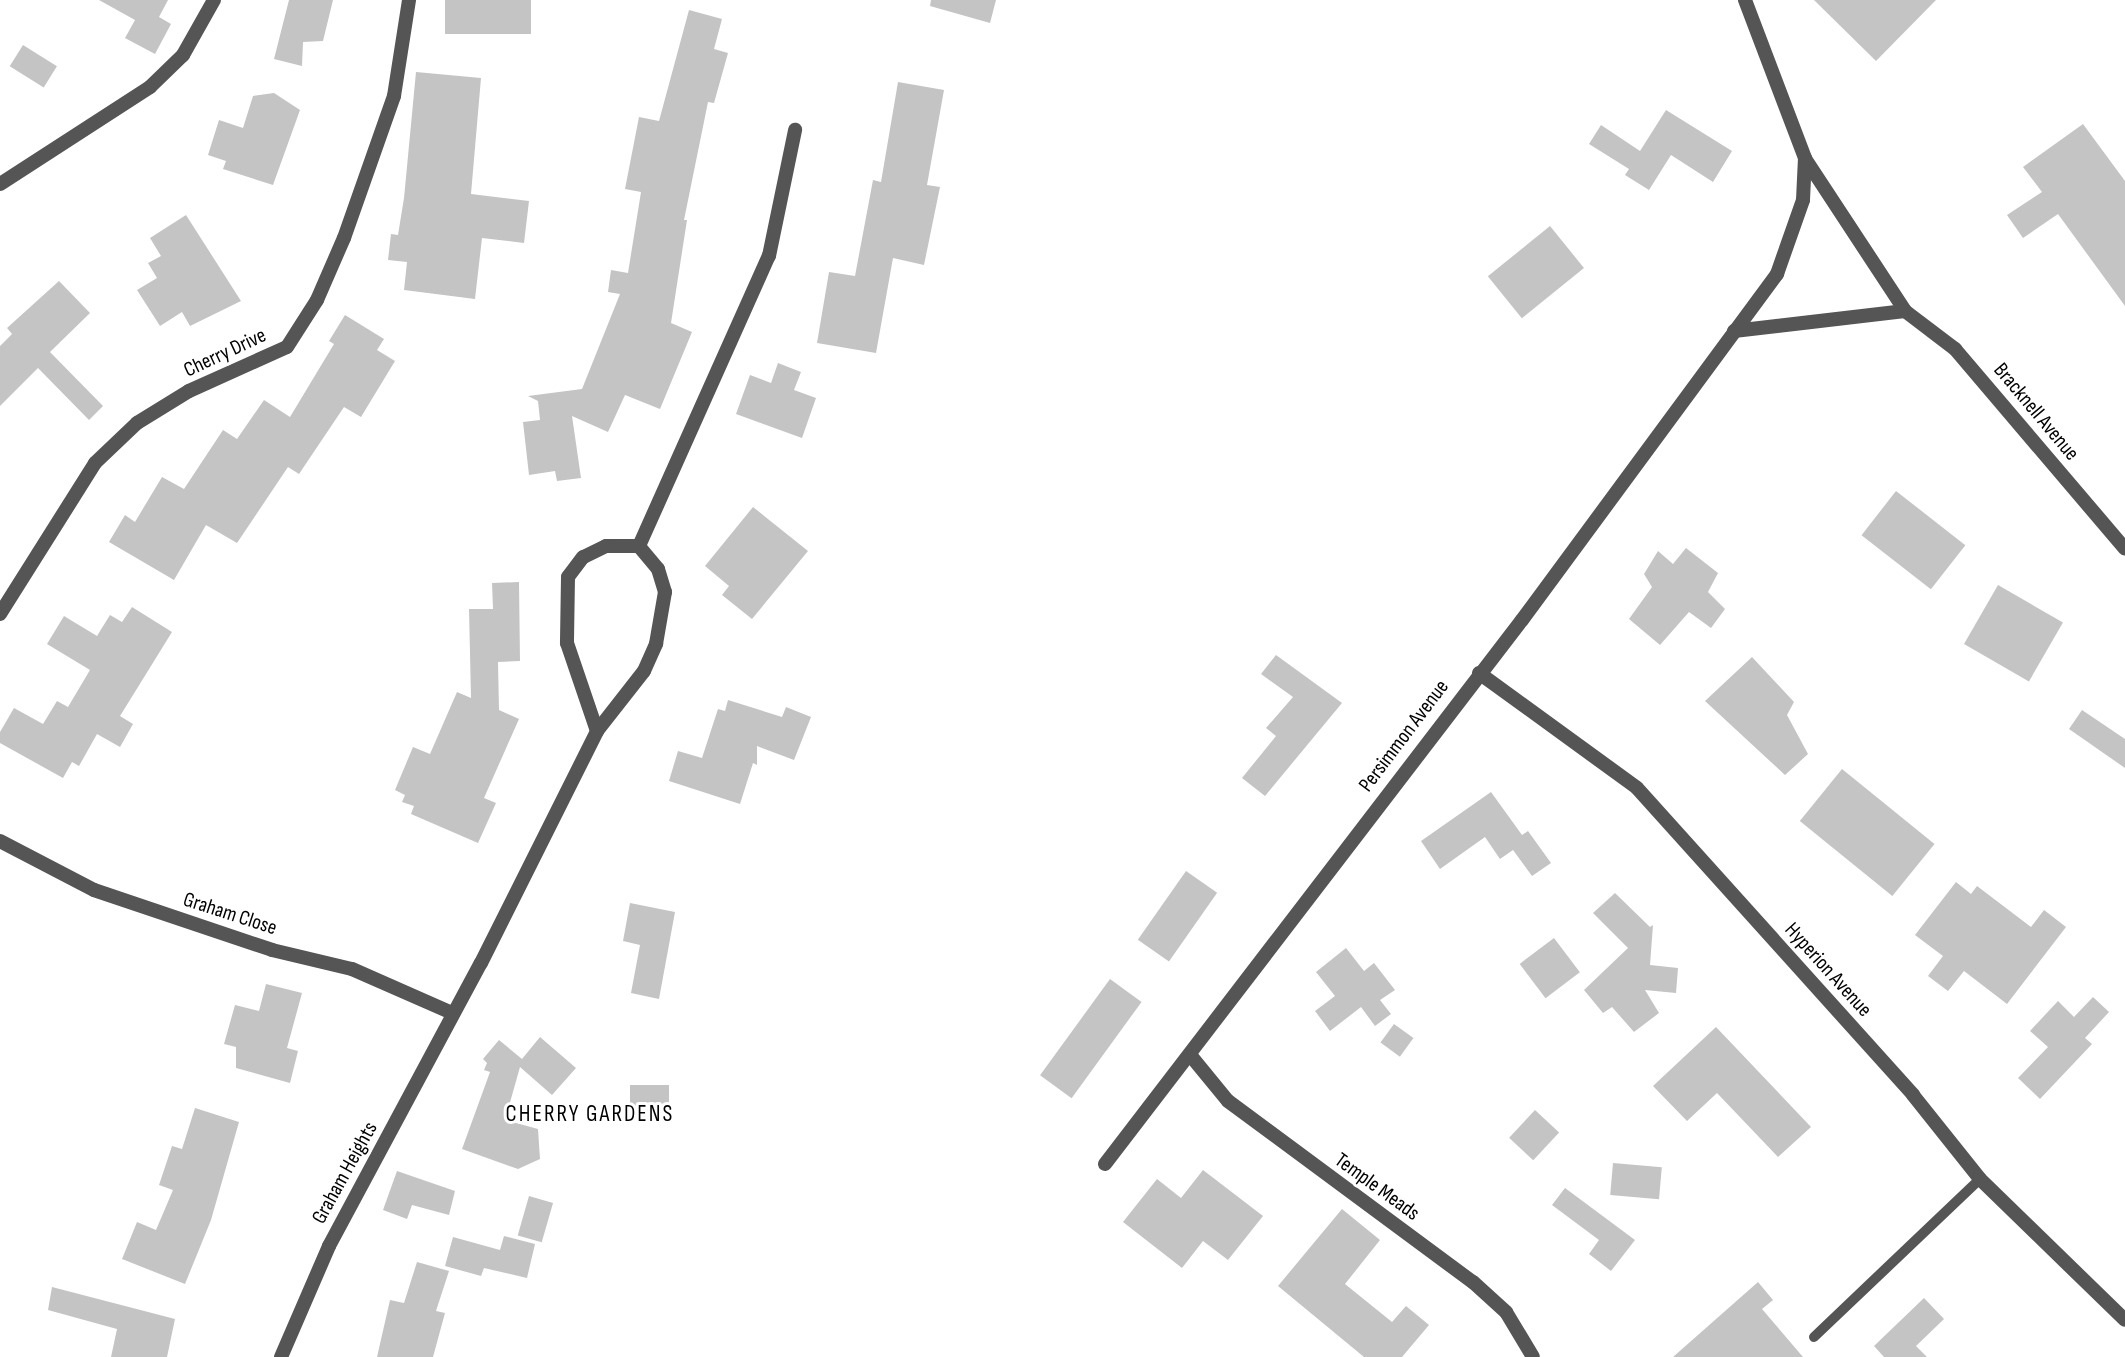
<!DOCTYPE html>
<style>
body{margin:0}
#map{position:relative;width:2125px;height:1357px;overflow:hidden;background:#fff;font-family:"Sofia Sans Condensed",sans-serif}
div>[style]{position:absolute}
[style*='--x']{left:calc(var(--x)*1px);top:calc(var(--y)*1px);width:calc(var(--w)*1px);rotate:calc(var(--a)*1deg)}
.building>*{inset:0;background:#c4c4c4;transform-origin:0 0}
.lane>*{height:10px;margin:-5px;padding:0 5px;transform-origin:5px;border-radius:5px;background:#555}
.street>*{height:14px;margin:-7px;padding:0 7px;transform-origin:7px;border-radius:7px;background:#555}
span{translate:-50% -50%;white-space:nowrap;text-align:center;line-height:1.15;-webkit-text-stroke:6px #fff;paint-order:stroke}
.street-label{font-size:21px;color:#000}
.neighbourhood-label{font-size:23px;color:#000;letter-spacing:2px}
</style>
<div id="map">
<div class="building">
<i style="clip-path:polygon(99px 0,168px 0,159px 17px,171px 24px,155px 54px,125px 38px,135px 20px)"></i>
<i style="clip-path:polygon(289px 0,333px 0,323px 41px,303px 42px,302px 66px,274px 59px)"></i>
<i style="left:445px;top:0;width:86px;height:34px"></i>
<i style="clip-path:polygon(931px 0,996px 0,990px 23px,930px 6px)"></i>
<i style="clip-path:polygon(1814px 0,1936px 0,1876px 61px)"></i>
<i style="clip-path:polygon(689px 10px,722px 19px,714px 49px,728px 53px,714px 103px,708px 102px,684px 220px,687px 220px,671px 323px,692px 332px,660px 409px,625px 395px,608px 432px,572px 416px,581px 478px,557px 481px,555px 471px,529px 475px,523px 422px,540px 420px,538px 401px,528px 396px,582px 389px,620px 294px,608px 292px,611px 270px,628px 273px,641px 192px,625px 189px,639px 117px,659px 121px)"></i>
<i style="left:23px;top:45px;width:40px;height:25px;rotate:32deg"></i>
<i style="clip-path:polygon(416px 72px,481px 78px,471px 194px,529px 201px,524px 243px,482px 238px,475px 299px,404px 290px,407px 262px,388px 260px,391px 234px,398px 235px,404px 198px)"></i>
<i style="clip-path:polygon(898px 82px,944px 90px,927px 185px,940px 187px,924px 265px,893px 258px,876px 353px,817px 343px,829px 272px,855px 276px,873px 180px,881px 182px)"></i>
<i style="clip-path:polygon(274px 93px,300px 110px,273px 185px,223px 169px,226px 161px,208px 155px,219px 120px,243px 128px,253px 96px)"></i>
<i style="clip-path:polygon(1666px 110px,1732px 151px,1713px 182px,1671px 155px,1649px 190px,1625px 175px,1629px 169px,1589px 144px,1601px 125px,1640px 151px)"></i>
<i style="clip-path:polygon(2083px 124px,2125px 181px,2125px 306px,2058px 214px,2023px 238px,2007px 215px,2042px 192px,2023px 167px)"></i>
<i style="clip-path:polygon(186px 215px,241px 301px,190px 326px,182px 312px,160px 326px,137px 290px,157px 278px,148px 263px,161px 256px,150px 238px)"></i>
<i style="left:1550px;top:226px;width:54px;height:80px;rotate:51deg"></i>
<i style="clip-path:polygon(59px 281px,90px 313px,50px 352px,103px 406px,89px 420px,38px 368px,0 406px,0 346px,12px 334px,7px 328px)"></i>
<i style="clip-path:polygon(345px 315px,384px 339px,377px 350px,395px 361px,361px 417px,344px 407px,299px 474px,288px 467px,237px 543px,206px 525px,174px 580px,109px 542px,125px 515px,135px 522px,162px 477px,184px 489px,223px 430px,237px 439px,264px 400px,290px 417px,334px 344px,329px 341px)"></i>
<i style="clip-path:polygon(778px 363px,801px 372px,794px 390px,816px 398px,802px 438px,736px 414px,750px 375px,771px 383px)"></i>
<i style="left:1896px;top:491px;width:88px;height:56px;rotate:38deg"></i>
<i style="clip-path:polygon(753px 507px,808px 551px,752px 619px,722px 595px,729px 586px,705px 566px)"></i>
<i style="clip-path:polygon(1686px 548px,1718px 573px,1708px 592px,1725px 609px,1711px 628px,1689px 612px,1660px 645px,1629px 619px,1652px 587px,1644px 574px,1658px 551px,1673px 564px)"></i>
<i style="clip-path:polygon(519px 582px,520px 661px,498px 662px,499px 710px,519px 719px,484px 798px,496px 803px,478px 843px,411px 814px,414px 806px,402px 802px,405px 795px,395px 790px,413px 747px,430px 754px,457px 692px,471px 698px,469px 609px,493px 609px,492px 583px)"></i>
<i style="left:1998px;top:585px;width:75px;height:68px;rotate:30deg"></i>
<i style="clip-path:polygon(132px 607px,172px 632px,120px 716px,133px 724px,120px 747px,97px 734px,79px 766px,72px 762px,63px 778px,0 743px,0 732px,14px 708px,43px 724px,57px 701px,68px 707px,90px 670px,47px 644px,64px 616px,97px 636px,110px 615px,122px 622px)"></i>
<i style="clip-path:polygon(1276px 655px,1342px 703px,1265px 796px,1242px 778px,1276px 736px,1266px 728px,1293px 697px,1261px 674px)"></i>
<i style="clip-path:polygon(1752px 657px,1794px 702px,1787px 715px,1808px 754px,1785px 775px,1705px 701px)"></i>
<i style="clip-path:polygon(728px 700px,782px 717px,786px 707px,811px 717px,794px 760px,757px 746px,757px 765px,753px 763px,740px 804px,669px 781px,678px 751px,702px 758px,718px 709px,725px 711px)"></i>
<i style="clip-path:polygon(2082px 710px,2125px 739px,2125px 768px,2069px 729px)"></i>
<i style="left:1842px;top:769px;width:119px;height:67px;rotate:39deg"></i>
<i style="clip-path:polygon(1491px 792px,1522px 835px,1528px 831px,1551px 863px,1532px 876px,1513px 850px,1500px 859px,1485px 837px,1440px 869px,1421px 841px)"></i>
<i style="left:1186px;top:871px;width:38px;height:84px;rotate:35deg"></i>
<i style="clip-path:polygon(1956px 882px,1971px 894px,1977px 886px,2031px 927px,2044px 910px,2066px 927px,2007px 1004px,1964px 971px,1948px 991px,1928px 976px,1943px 956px,1915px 935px)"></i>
<i style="clip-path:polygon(1615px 893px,1650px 927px,1653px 925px,1650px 965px,1678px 968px,1676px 993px,1645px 990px,1659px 1013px,1634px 1032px,1612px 1007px,1603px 1013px,1584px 990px,1628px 948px,1593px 913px)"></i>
<i style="clip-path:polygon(630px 903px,675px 912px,659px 999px,631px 993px,640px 945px,623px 941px)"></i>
<i style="left:1554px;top:938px;width:43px;height:43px;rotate:53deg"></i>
<i style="clip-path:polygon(1346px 948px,1364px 971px,1374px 963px,1395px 990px,1380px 1000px,1391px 1014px,1375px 1026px,1361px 1007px,1330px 1031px,1315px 1011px,1335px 996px,1316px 972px)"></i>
<i style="left:1110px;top:979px;width:39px;height:119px;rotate:36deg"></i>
<i style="clip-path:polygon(266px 984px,302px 993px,287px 1048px,298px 1051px,290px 1083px,236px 1068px,236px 1047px,224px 1044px,235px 1005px,259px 1011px)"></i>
<i style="clip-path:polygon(2093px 997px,2109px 1012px,2085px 1038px,2092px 1044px,2040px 1099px,2018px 1078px,2048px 1047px,2030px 1031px,2058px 1001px,2074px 1017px)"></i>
<i style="left:1394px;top:1024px;width:24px;height:23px;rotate:36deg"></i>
<i style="clip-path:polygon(1716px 1027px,1811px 1127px,1778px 1157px,1717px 1093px,1687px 1121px,1653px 1086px)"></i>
<i style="clip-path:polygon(540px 1037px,576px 1068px,552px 1095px,520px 1067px,505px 1120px,538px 1129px,540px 1159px,518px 1169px,462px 1149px,490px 1072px,484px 1070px,487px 1063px,483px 1059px,499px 1040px,522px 1059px)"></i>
<i style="left:630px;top:1085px;width:39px;height:26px"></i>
<i style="clip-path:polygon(195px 1108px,239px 1122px,211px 1220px,185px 1284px,122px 1259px,137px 1222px,156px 1230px,173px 1190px,159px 1185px,172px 1146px,182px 1149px)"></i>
<i style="left:1535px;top:1110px;width:33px;height:38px;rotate:43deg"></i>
<i style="left:1613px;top:1163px;width:49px;height:32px;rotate:5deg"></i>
<i style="clip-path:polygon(1203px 1170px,1263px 1216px,1228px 1260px,1203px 1241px,1182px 1268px,1123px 1222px,1157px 1179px,1181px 1198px)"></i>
<i style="clip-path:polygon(397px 1171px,455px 1191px,449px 1215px,412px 1205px,407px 1219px,383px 1210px)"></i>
<i style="clip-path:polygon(1565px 1188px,1635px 1240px,1611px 1271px,1589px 1254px,1599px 1240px,1552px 1205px)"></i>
<i style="left:529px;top:1196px;width:25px;height:41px;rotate:16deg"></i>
<i style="clip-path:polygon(1342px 1209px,1380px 1240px,1345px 1284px,1392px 1322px,1406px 1306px,1429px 1325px,1402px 1357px,1364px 1357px,1278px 1286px)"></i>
<i style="clip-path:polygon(504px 1236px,535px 1244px,527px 1278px,484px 1268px,481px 1276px,445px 1266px,453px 1237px,500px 1250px)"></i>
<i style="clip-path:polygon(417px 1262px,449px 1271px,436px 1311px,445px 1313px,433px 1357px,377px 1357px,390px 1300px,404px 1303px)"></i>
<i style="clip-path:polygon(1758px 1282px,1773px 1300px,1762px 1309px,1803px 1357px,1673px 1357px)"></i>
<i style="clip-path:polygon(52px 1287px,175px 1319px,167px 1357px,111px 1357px,117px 1329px,48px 1310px)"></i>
<i style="clip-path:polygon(1924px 1298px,1944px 1319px,1916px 1346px,1927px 1357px,1884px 1357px,1874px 1346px)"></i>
</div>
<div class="lane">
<i style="--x:1814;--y:1337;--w:229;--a:-43.6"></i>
</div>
<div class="street">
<i style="--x:1806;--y:160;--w:181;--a:56.7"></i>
<i style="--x:1905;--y:311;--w:63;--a:37.2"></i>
<i style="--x:1955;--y:349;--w:262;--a:49.6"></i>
<i style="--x:0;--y:184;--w:179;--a:-32.9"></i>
<i style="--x:150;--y:87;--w:46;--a:-44.1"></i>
<i style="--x:183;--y:55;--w:63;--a:-60.6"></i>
<i style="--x:1734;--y:331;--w:172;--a:-6.7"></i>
<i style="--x:639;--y:546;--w:318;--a:-65.9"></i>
<i style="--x:769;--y:256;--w:129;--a:-78.3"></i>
<i style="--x:0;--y:614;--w:178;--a:-57.8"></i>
<i style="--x:95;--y:463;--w:58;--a:-43.6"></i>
<i style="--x:137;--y:423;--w:61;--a:-31.6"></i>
<i style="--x:189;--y:391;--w:107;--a:-24.2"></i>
<i style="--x:287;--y:347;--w:56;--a:-57.4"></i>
<i style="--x:317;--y:300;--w:68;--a:-66.5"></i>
<i style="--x:344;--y:238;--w:151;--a:-70.6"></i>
<i style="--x:394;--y:96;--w:97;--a:-81.1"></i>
<i style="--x:1479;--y:673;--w:195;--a:36"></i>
<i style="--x:1637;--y:788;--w:413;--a:48"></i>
<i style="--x:1913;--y:1095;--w:107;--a:51.4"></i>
<i style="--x:1980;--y:1179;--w:202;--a:44.2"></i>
<i style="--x:0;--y:841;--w:106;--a:27.5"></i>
<i style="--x:94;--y:890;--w:188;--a:18.6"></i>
<i style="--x:272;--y:950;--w:82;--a:13.4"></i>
<i style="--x:352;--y:969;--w:109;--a:23.7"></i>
<i style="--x:1191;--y:1056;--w:58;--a:50.6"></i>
<i style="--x:1228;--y:1101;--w:305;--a:36.5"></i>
<i style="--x:1473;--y:1282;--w:45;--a:42.3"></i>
<i style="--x:1506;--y:1312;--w:52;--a:59"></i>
<i style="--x:1105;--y:1164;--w:685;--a:-52.53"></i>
<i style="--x:1522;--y:620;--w:430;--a:-53.6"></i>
<i style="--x:1777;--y:274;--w:78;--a:-70.6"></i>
<i style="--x:1803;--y:200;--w:42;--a:-87.3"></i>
<i style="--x:1805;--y:158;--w:169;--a:-110.8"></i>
<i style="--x:281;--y:1357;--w:121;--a:-66.6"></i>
<i style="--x:329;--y:1246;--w:321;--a:-61.8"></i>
<i style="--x:481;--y:963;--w:259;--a:-63.4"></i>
<i style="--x:597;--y:731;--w:76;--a:-51.9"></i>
<i style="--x:644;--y:671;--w:30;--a:-66"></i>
<i style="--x:656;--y:644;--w:53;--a:-80.2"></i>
<i style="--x:665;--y:592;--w:24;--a:-107"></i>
<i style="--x:658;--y:569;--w:30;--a:-130"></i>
<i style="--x:639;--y:546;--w:33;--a:180"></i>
<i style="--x:606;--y:546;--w:25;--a:154"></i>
<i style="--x:583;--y:557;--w:25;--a:127"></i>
<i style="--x:568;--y:577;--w:66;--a:90.9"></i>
<i style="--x:567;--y:643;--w:93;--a:71.2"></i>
</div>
<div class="street-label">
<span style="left:225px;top:353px;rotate:-25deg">Cherry Drive</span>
<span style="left:2036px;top:412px;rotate:50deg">Bracknell Avenue</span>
<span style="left:1404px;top:736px;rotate:-53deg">Persimmon Avenue</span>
<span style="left:230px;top:914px;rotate:18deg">Graham Close</span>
<span style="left:1828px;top:970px;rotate:48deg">Hyperion Avenue</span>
<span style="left:345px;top:1173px;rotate:-61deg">Graham Heights</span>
<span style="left:1377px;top:1187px;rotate:36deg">Temple Meads</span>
</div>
<div class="neighbourhood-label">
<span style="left:590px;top:1114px">CHERRY GARDENS</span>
</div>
</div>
